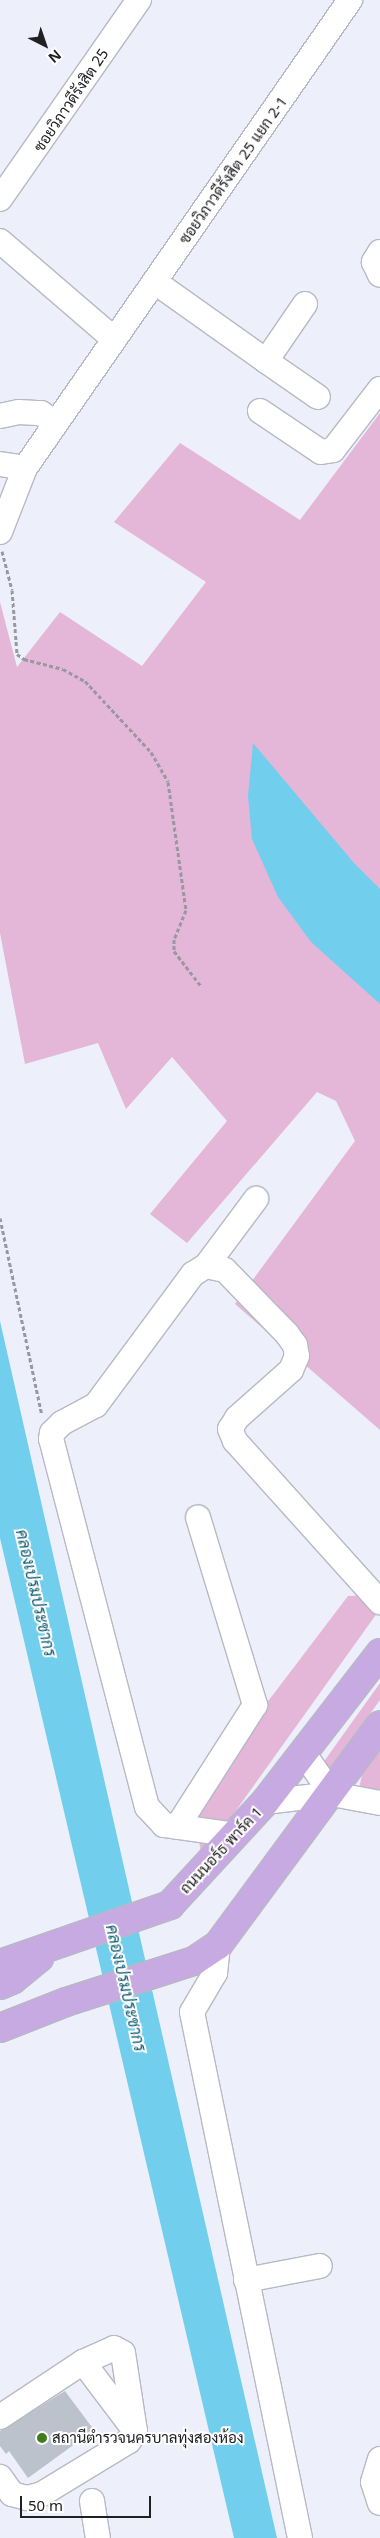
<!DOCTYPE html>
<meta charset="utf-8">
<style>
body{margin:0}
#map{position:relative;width:380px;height:2538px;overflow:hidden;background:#edeffa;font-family:"Noto Sans",Sarabun,sans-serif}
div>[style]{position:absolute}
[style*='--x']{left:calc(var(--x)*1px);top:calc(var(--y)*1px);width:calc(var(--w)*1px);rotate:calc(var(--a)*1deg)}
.green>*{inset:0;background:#e4b6d8}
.water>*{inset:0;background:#72ceed}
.building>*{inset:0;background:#bbc2cb}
.path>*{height:3px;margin-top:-1.5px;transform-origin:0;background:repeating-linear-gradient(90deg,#9798a0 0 4px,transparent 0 6.5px)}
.roads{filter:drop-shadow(1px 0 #b7b9c4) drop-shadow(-1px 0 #b7b9c4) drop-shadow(0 1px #b7b9c4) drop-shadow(0 -1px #b7b9c4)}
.minor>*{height:24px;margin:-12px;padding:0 12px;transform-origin:12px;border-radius:12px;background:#fff}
.major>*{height:28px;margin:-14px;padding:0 14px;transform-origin:14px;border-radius:14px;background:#c8aae3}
.dots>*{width:14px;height:14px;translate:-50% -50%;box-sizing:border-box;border:2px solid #fff;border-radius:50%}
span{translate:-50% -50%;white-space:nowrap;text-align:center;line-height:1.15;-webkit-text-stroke:4px #fff;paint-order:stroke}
.street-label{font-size:15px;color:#202024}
.poi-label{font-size:15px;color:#202024}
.left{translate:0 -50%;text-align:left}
.water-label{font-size:16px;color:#0f5b71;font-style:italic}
.north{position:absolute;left:20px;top:20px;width:50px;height:50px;-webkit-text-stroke:4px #fff;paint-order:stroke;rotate:139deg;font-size:14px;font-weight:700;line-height:20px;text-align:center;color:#202024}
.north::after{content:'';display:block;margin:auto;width:18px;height:22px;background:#202024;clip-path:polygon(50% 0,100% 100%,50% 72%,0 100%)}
.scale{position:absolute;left:20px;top:2496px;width:131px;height:22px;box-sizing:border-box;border:2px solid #202024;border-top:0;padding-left:6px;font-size:15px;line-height:18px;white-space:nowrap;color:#202024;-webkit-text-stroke:4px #fff;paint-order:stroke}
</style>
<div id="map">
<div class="green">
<i style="clip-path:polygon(380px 413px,380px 1430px,235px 1304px,355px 1141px,336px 1101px,317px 1092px,187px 1243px,150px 1214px,227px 1121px,172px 1057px,126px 1109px,98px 1043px,25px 1064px,0 933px,0 602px,17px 667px,60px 612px,142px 666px,206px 582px,114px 522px,180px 443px,300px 520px)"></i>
<i style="clip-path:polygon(380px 1595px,380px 1609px,202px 1858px,194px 1813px,266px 1704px,348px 1596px)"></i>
<i style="clip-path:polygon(380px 1683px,380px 1700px,327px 1774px,320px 1767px)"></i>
<i style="clip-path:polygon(380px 1743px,380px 1789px,359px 1789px,364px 1765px)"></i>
</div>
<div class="water">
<i style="clip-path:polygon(253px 743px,354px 863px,380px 889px,380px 1004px,311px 942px,278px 897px,252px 839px,248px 796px)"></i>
<i style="clip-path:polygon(0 1321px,132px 1902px,277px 2538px,234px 2538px,0 1538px)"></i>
</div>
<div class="building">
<i style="clip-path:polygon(65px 2391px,94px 2430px,28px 2478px,9px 2451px,6px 2454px,0 2446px,0 2431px)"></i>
</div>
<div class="path">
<i style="--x:2;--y:551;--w:40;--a:75.6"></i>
<i style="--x:12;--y:590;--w:64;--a:85.5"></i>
<i style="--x:17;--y:654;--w:9;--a:36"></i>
<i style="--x:24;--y:659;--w:40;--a:14.4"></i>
<i style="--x:63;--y:669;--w:25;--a:29"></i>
<i style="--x:85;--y:681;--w:97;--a:47.1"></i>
<i style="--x:151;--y:752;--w:34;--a:60"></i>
<i style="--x:168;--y:782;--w:129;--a:82"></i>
<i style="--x:186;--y:910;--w:31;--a:112"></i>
<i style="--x:174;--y:939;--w:12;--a:90"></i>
<i style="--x:174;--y:951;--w:44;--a:52.4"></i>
<i style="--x:0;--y:1218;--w:201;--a:78"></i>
</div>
<div class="roads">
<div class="minor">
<i style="--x:0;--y:199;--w:243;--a:-55.1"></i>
<i style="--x:0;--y:241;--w:150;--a:40.7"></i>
<i style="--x:380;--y:252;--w:12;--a:121"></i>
<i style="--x:374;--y:262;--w:14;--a:65"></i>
<i style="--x:155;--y:282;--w:136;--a:35.4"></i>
<i style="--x:266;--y:361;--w:69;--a:-55.6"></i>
<i style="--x:266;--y:361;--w:63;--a:34.7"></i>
<i style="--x:260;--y:411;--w:73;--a:33.9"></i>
<i style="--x:321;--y:452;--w:12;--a:-9"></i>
<i style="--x:333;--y:450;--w:77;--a:-52.4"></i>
<i style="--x:0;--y:416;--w:19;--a:-12"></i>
<i style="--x:19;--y:412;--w:22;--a:3"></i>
<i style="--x:41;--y:413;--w:17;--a:36"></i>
<i style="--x:0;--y:464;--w:25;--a:9"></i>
<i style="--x:0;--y:532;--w:69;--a:-68.7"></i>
<i style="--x:25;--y:468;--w:570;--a:-55.22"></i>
<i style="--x:206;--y:1266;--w:19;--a:12"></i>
<i style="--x:225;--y:1270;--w:89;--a:45.9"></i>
<i style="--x:287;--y:1334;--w:14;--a:54"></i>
<i style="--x:295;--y:1345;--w:11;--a:80"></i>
<i style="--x:297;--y:1356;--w:15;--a:113"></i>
<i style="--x:291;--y:1370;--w:72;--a:138.4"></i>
<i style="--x:237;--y:1418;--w:13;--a:122"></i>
<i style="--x:230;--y:1429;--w:13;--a:67"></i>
<i style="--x:235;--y:1441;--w:217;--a:48"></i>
<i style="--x:304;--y:1754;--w:49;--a:55"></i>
<i style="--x:265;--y:1802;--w:67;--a:-6.8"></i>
<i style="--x:332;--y:1794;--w:49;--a:10.6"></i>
<i style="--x:177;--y:1827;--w:145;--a:-57.4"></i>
<i style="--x:255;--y:1705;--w:196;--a:-106.9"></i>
<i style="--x:236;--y:1835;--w:73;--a:-172.1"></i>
<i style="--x:164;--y:1825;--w:25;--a:-133"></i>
<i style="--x:147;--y:1807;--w:380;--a:-104.6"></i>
<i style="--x:51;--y:1439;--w:6;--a:-81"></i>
<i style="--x:52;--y:1433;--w:14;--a:-45"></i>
<i style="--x:62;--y:1423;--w:38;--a:-28"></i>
<i style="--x:96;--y:1405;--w:163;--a:-53.5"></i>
<i style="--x:193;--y:1274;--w:15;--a:-32"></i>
<i style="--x:206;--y:1266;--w:84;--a:-53.3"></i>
<i style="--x:218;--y:1945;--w:28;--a:96"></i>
<i style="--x:215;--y:1973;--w:45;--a:120.5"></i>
<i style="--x:192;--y:2012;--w:537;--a:78.4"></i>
<i style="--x:246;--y:2280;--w:75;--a:-10.7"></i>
<i style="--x:83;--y:2362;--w:83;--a:52.9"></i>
<i style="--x:0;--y:2417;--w:100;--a:-33.5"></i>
<i style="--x:83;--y:2362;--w:34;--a:-24"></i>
<i style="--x:114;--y:2348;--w:10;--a:29"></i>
<i style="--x:123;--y:2353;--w:79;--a:81.3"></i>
<i style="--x:135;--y:2431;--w:12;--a:121"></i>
<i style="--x:129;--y:2441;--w:102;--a:148.7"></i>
<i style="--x:42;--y:2494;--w:16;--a:165"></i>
<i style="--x:27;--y:2498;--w:16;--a:-165"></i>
<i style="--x:12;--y:2494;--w:21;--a:-125"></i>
<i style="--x:380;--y:2459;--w:24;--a:107"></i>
<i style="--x:373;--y:2482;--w:22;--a:72"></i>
<i style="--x:92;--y:2501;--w:37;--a:81"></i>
</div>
<div class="major">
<i style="--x:0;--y:1964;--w:180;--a:-19.1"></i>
<i style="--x:170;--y:1905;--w:140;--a:-47.3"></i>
<i style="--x:265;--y:1802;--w:188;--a:-52.3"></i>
<i style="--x:0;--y:1985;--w:13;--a:-23"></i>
<i style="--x:12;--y:1980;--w:35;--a:-39"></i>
<i style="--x:0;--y:2028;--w:71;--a:-21.5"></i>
<i style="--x:66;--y:2002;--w:134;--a:-17.8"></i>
<i style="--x:194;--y:1961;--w:29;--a:-34"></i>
<i style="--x:218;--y:1945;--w:273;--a:-53.6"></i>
</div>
</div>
<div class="dots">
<i style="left:42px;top:2438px;background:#3f7d1b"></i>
</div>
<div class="street-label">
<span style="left:71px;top:100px;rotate:-56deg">ซอยวิภาวดีรังสิต 25</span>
<span style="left:233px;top:170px;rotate:-55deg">ซอยวิภาวดีรังสิต 25 แยก 2-1</span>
<span style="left:221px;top:1850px;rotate:-47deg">ถนนนอร์ธ พาร์ค 1</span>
</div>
<div class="poi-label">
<span class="left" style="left:52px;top:2438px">สถานีตำรวจนครบาลทุ่งสองห้อง</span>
</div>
<div class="water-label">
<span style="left:36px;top:1593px;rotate:77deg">คลองเปรมประชากร</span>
<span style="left:126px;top:1988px;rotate:77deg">คลองเปรมประชากร</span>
</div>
<div class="north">N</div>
<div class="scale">50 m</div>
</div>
